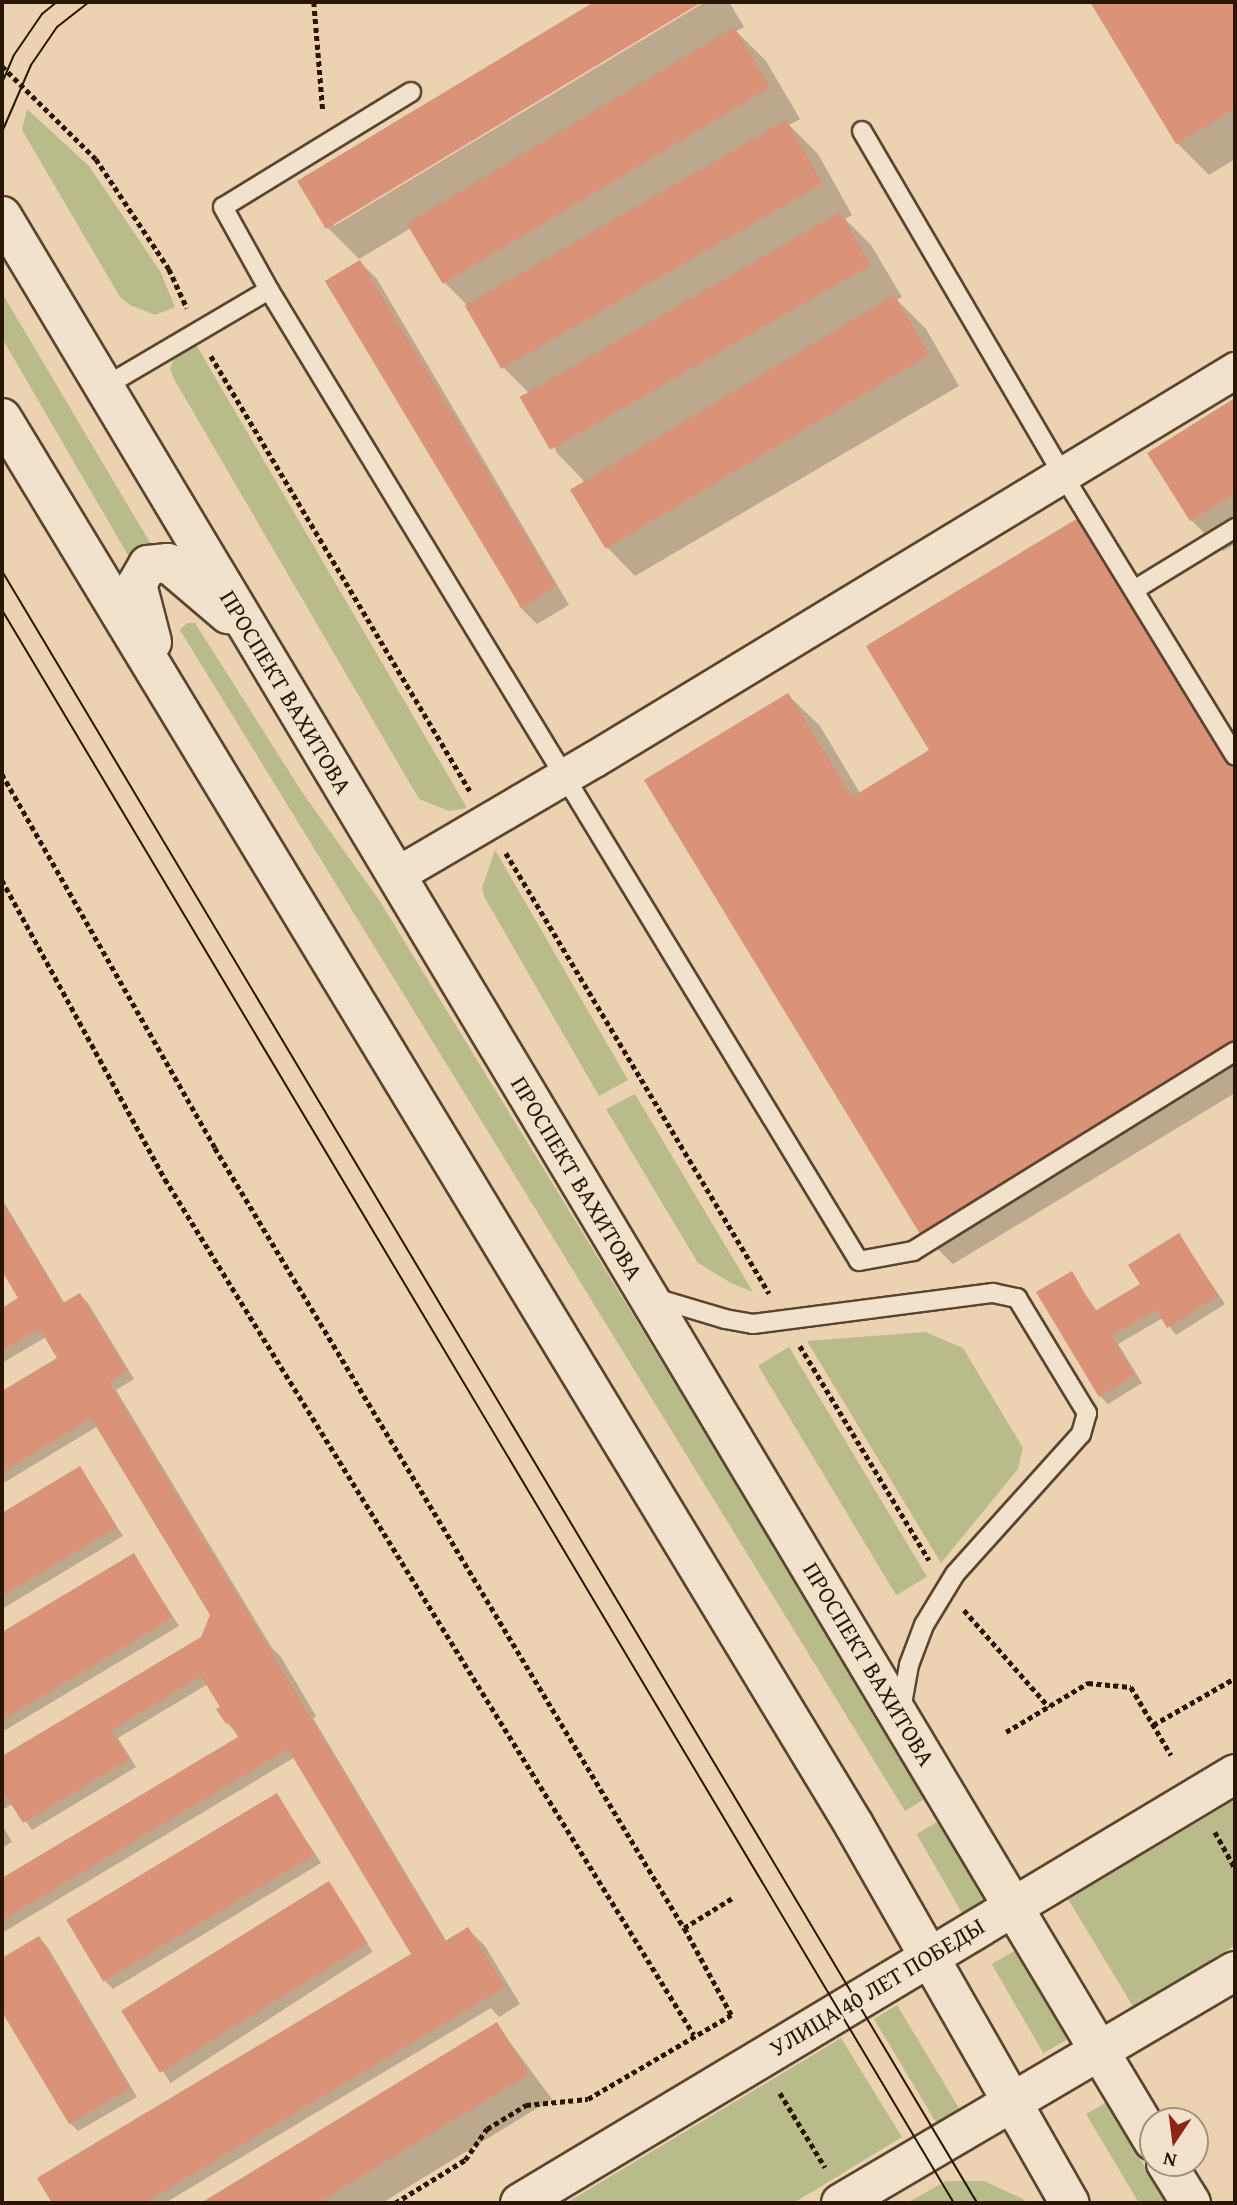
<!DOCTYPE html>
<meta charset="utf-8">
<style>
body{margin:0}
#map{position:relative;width:1237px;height:2205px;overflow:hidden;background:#ebd2b1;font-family:"Gentium Book Plus",serif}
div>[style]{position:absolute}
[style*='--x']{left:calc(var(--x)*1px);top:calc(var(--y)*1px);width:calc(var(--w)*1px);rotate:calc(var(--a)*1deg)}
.green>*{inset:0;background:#babb8a;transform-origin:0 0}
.shadow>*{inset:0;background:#0003;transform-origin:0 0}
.building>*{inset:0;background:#da9278;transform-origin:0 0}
.path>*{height:4.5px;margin-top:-2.25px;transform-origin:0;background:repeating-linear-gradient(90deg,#291603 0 5px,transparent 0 8.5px)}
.roads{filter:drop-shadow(2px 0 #5a452e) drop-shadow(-2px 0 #5a452e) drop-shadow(0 2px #5a452e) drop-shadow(0 -2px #5a452e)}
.service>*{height:18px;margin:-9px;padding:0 9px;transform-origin:9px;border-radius:9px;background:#f2e2cc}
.minor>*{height:35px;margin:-17.5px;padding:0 17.5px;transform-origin:17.5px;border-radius:17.5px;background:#f2e2cc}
.tertiary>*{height:38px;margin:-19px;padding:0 19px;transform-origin:19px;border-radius:19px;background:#f2e2cc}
.secondary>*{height:38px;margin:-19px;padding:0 19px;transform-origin:19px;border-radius:19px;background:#f2e2cc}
.tram>*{height:2px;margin:-1px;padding:0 1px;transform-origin:1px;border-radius:1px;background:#291603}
span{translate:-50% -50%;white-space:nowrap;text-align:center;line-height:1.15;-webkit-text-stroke:5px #f2e2cc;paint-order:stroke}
.street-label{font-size:24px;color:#291603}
.frame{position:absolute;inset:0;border:4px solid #291603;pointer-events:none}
.north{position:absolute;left:1139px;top:2107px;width:70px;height:70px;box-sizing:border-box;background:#f2e2cc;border:2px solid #a2907c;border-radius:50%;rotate:193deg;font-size:19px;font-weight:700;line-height:28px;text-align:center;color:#291603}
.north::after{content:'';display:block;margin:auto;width:24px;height:32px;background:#8f2418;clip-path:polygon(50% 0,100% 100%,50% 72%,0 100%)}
</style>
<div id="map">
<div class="green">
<i style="clip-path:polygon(27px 109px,89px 166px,160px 271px,175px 307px,155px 315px,130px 305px,120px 297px,22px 130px)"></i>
<i style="clip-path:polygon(2px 293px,152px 546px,137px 549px,129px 557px,2px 338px)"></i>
<i style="clip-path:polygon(195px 343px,467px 808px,449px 811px,419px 799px,174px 379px,170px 368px,176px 354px)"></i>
<i style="clip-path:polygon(187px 623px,195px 623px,302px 792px,379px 900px,928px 1797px,905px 1811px,180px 630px)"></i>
<i style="clip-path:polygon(495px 850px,628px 1080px,599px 1096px,485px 898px,482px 888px)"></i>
<i style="clip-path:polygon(635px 1094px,753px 1292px,731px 1283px,698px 1263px,606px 1109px)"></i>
<i style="clip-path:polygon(925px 1332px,963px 1348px,1023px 1448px,1018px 1469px,941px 1563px,807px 1341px)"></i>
<i style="left:789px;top:1347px;width:268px;height:36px;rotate:59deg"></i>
<i style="clip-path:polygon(1235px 1800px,1235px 1945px,1134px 2008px,1068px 1899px)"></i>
<i style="left:939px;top:1821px;width:97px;height:26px;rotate:60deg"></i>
<i style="left:1016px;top:1950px;width:103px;height:28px;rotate:60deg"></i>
<i style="left:897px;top:2005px;width:122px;height:27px;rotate:59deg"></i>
<i style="clip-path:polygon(841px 2038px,902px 2137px,815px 2190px,793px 2203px,566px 2203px)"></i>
<i style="clip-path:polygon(1107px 2102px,1165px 2201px,1161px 2203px,1139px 2203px,1086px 2114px)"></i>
<i style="clip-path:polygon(946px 2181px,984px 2181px,1023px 2199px,1026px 2203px,907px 2203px)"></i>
</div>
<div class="shadow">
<i style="clip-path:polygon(597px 2px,698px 2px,334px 222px,334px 226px,705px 2px,729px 2px,744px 27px,736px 31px,766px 61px,800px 119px,789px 125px,818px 154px,852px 215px,845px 219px,871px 245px,902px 297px,897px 300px,926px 329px,959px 386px,635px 576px,604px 544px,583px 480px,557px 453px,534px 398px,501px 365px,466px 304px,440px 278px,411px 228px,359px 259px,328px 228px,300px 182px)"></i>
<i style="clip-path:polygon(1092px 2px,1235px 2px,1235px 159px,1209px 175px,1177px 143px)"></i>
<i style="clip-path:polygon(360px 262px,377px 279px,569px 605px,537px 624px,520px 607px)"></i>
<i style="clip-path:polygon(1235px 400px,1235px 544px,1223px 551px,1191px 520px,1150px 453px)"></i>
<i style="clip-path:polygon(788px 695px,820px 726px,860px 793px,931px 751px,1235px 748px,1235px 1093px,953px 1264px,921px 1233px)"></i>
<i style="clip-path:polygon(2px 1199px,65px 1304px,80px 1295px,88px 1303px,134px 1379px,116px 1390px,272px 1648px,281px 1657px,316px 1716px,313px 1718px,447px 1942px,468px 1929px,485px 1946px,520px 2004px,499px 2017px,491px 2008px,165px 2203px,54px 2203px,39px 2178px,413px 1954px,295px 1757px,2px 1933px,2px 1880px,241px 1737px,227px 1723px,222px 1707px,208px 1684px,118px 1738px,136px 1767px,32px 1830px,13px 1804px,2px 1810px,2px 1758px,202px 1638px,212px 1615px,98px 1426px,2px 1484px,2px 1393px,59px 1359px,46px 1337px,2px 1363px,2px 1310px,21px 1298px,2px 1267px)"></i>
<i style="clip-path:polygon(1179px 1235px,1225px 1304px,1176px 1335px,1163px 1318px,1118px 1344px,1142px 1383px,1108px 1404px,1100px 1396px,1071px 1274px,1097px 1311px,1142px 1285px)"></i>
<i style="clip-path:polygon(79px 1468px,123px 1536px,2px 1609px,2px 1515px)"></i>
<i style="clip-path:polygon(134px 1555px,179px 1626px,2px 1732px,2px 1634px)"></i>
<i style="clip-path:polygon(277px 1795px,321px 1863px,113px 1989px,105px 1981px)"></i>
<i style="clip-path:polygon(2px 1825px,12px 1842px,2px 1848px)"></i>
<i style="left:328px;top:1883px;width:82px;height:241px;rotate:57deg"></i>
<i style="clip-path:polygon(39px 1938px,47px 1946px,137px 2097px,78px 2131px,70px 2123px,2px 2008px,2px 1960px)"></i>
<i style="clip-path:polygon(497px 2025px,552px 2099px,382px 2203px,204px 2203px)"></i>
</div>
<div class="building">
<i style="clip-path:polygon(594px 2px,702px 2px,326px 229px,297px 181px)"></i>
<i style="clip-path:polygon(1090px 2px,1235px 2px,1235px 108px,1176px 144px)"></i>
<i style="left:734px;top:27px;width:70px;height:382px;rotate:59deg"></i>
<i style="left:786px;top:120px;width:73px;height:371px;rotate:60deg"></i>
<i style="left:840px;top:212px;width:61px;height:370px;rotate:60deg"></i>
<i style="left:360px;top:260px;width:381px;height:41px;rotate:59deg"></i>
<i style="left:894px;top:295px;width:69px;height:378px;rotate:59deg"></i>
<i style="clip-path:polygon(1235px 398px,1235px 493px,1190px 521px,1147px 453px)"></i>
<i style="clip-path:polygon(1083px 515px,1235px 766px,1235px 1043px,920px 1234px,644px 780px,788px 693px,852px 797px,929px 750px,866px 646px)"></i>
<i style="clip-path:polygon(2px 1202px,63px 1303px,80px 1293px,127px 1371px,109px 1382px,445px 1941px,468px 1927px,505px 1987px,144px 2203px,52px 2203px,37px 2178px,411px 1954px,288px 1749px,2px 1920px,2px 1878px,238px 1737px,229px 1722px,226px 1724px,216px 1709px,220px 1707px,201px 1676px,111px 1730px,129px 1759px,23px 1823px,6px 1796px,2px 1798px,2px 1756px,201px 1637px,210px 1615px,91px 1418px,2px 1472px,2px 1391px,57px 1358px,39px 1328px,2px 1351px,2px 1308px,18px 1298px,2px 1271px)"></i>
<i style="clip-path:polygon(1179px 1233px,1218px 1296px,1167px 1328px,1156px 1309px,1112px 1336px,1135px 1375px,1099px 1397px,1036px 1292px,1072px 1271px,1095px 1311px,1140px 1284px,1128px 1265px)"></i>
<i style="clip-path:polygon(80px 1466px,117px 1527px,2px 1596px,2px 1513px)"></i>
<i style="clip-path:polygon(134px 1553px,172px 1618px,2px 1720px,2px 1632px)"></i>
<i style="left:277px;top:1793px;width:72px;height:246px;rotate:59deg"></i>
<i style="left:329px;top:1881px;width:73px;height:245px;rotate:58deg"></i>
<i style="clip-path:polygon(39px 1936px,130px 2088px,69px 2124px,2px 2012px,2px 1958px)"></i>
<i style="clip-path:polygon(497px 2022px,529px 2074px,317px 2203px,201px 2203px)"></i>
</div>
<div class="path">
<i style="--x:314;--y:2;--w:110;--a:85.3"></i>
<i style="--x:2;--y:66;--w:132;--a:44.7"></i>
<i style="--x:96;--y:159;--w:132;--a:56.4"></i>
<i style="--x:169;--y:269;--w:43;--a:65.2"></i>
<i style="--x:211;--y:356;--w:506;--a:59.23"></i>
<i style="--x:2;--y:774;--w:430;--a:60.3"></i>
<i style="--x:215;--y:1148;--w:910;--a:58.98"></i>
<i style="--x:506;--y:853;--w:513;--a:59.13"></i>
<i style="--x:2;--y:880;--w:341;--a:61.4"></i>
<i style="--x:165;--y:1179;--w:1006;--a:58.28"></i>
<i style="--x:800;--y:1346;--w:250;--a:58.9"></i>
<i style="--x:964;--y:1610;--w:129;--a:48.8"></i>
<i style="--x:1153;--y:1725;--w:95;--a:-29.8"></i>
<i style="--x:1006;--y:1732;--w:96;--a:-30.9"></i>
<i style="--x:1088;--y:1683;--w:43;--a:5.3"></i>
<i style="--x:1131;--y:1687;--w:79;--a:59.5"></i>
<i style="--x:1215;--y:1832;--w:41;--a:60.9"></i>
<i style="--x:780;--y:2093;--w:87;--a:58.7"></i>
<i style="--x:395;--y:2203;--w:82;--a:-31.6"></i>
<i style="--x:465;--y:2160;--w:38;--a:-55"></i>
<i style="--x:487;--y:2129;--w:46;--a:-31.6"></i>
<i style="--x:526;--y:2105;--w:62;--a:-5.5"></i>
<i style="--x:588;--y:2099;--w:166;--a:-30.4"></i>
<i style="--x:731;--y:2015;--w:99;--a:-118.4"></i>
<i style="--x:684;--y:1928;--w:59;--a:-31.8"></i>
</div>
<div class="roads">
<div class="service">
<i style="--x:411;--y:92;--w:220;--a:148.5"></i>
<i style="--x:223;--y:207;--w:95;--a:61"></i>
<i style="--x:269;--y:290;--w:1136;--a:58.72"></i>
<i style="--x:859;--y:1261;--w:55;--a:-10.5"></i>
<i style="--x:913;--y:1251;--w:379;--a:-31.8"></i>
<i style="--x:862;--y:131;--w:398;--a:59.7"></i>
<i style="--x:1063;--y:475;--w:329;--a:58.5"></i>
<i style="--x:104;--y:387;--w:191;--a:-30.5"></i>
<i style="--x:1134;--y:590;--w:119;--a:-31.5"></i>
<i style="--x:655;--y:1298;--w:73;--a:16.7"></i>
<i style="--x:725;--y:1319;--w:28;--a:10"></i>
<i style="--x:753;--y:1324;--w:242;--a:-7.4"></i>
<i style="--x:993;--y:1293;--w:25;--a:12"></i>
<i style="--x:1017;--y:1298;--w:135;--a:58.7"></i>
<i style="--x:1087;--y:1413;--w:22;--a:106"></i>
<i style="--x:1081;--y:1434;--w:188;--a:132"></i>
<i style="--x:955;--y:1574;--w:60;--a:121.3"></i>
<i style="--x:924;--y:1625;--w:43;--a:110.6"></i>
<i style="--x:909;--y:1665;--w:46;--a:100.1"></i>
</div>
<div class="minor">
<i style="--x:396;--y:875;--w:229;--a:-30.4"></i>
<i style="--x:594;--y:759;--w:750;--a:-31.25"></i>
</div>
<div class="tertiary">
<i style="--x:520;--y:2203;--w:834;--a:-30.96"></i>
<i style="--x:841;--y:2203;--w:457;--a:-30.5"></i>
</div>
<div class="secondary">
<i style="--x:2;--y:216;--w:2243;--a:59.12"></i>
<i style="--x:2;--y:418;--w:1645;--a:58.8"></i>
<i style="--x:854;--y:1825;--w:435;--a:60.3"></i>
<i style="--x:152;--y:642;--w:60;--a:-104.5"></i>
<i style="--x:137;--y:584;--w:22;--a:-60"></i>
<i style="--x:148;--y:565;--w:20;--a:-6"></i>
<i style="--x:168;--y:563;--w:79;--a:40.4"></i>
<i style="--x:1166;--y:2163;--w:47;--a:58"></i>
</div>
</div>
<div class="tram">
<i style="--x:2;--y:83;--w:30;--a:-67"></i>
<i style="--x:14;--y:55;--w:50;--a:-55.7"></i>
<i style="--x:42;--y:14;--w:19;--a:-39"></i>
<i style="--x:2;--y:132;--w:73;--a:-66.6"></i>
<i style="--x:31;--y:65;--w:46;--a:-55.6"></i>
<i style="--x:57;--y:27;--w:41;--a:-38"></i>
<i style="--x:2;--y:571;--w:1901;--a:59.14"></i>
<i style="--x:2;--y:610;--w:1856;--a:59.14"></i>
</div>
<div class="street-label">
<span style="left:286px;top:692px;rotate:59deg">ПРОСПЕКТ ВАХИТОВА</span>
<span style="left:577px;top:1178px;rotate:59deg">ПРОСПЕКТ ВАХИТОВА</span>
<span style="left:869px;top:1664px;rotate:59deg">ПРОСПЕКТ ВАХИТОВА</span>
<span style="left:877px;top:1987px;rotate:-31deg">УЛИЦА 40 ЛЕТ ПОБЕДЫ</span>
</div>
<div class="frame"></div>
<div class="north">N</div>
</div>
